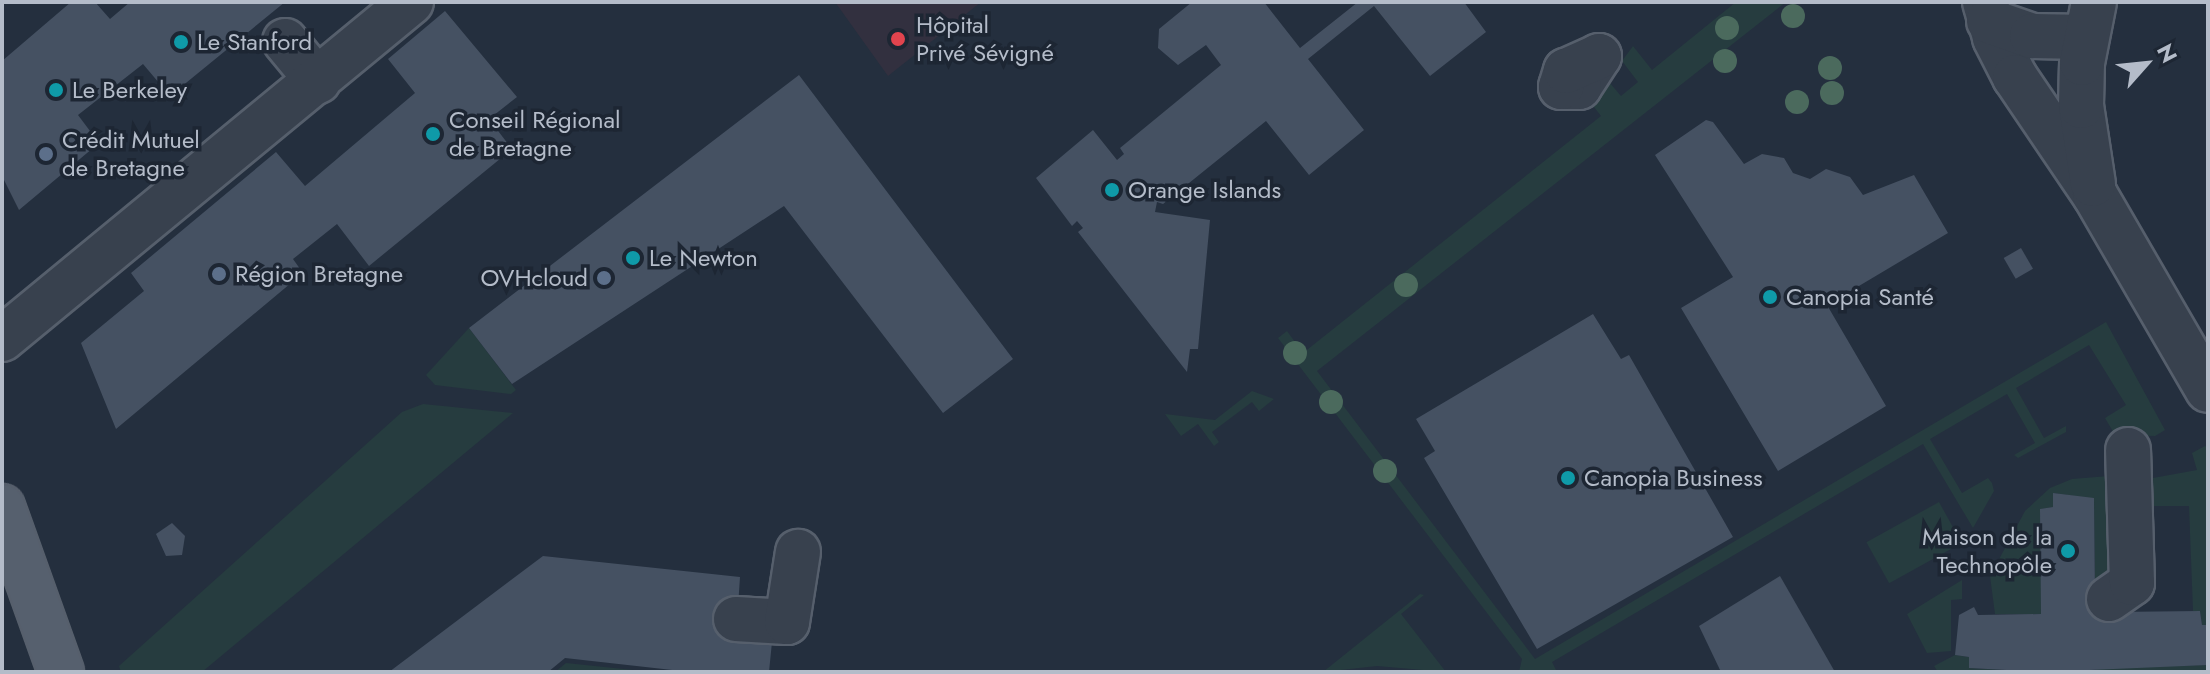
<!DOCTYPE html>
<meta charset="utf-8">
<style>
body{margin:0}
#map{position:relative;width:2210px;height:674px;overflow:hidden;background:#242f3e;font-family:Jost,sans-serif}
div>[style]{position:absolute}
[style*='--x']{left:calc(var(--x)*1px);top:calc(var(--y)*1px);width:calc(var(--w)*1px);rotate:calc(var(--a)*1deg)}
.medical>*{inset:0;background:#32303f}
.green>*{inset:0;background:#263c3f;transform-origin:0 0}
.building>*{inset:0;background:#455162;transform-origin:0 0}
.roads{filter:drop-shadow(2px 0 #565f6c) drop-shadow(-2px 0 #565f6c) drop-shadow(0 2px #565f6c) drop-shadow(0 -2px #565f6c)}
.minor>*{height:44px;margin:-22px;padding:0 22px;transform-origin:22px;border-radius:22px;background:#38414e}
.major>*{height:44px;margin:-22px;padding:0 22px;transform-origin:22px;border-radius:22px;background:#56606e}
.trees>*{width:24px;height:24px;margin:-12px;border-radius:50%;background:#4b6a5d}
.dots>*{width:22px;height:22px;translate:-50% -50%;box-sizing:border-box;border:4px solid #1d2633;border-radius:50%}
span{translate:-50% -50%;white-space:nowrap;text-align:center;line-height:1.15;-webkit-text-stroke:7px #1d2633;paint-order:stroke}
.poi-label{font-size:24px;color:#b4bcc9}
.left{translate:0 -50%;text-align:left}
.right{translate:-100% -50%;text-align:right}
.frame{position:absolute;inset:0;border:4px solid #b4bcc9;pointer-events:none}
.north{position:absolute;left:2106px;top:24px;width:80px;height:80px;-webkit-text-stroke:6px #1d2633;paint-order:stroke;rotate:63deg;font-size:22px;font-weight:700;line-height:32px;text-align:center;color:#b4bcc9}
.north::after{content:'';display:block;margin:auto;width:28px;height:36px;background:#b4bcc9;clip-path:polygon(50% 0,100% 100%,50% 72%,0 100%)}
</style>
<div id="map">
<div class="medical">
<i style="clip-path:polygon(835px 2px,981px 2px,888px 76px)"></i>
</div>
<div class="green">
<i style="clip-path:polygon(1736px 2px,1786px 2px,1317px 371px,1535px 659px,2106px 322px,2165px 430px,2155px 436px,2115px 435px,2105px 418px,2126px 405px,2089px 345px,2016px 388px,2044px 438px,2066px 426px,2066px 432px,2018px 458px,2014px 455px,2035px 443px,2007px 394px,1930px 439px,1962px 493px,1988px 478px,1992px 483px,1994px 491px,1973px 528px,1923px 444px,1552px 662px,1557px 672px,1519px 672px,1522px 659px,1278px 338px,1287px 331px,1303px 353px,1601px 116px,1583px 93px,1604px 76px,1621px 96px,1638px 82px,1622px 61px,1633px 46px,1652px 70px)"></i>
<i style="clip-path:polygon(469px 328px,516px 390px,511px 394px,435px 385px,426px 375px)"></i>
<i style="clip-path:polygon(1252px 391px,1274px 399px,1259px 411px,1252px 402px,1212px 432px,1219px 442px,1214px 446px,1198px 424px,1181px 436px,1165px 414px,1215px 420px)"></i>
<i style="clip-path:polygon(423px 404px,513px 413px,202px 672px,121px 672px,119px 666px,402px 412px)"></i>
<i style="clip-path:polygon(2205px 446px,2208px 448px,2208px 625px,2202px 625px,2200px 611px,2193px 611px,2189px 506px,2154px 506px,2153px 478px,2197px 470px,2192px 453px)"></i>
<i style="clip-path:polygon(2109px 476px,2111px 584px,2095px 595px,2094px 499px,2054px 493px,2053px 507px,2041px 509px,2041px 614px,1995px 614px,1990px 576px,2025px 511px,2050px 488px,2072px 479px)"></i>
<i style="left:1939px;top:502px;width:47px;height:83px;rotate:61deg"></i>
<i style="clip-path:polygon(1962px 580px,1962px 599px,1951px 600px,1951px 651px,1927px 653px,1907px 614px)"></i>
<i style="clip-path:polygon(1420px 594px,1424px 595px,1401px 614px,1446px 672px,1377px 666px,1323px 672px)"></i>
<i style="clip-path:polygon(1955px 655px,1969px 657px,1969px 668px,2042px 672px,1938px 672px,1934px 666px)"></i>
<i style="clip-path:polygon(566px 663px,652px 672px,555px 672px)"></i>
<i style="clip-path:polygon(2208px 665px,2208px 672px,2096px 672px,2096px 667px)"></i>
</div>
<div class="building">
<i style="clip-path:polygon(71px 2px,95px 2px,110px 19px,130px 2px,285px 2px,170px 96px,143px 64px,78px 115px,99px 143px,19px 210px,2px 176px,2px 61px)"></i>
<i style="clip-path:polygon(1192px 2px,1264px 2px,1300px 48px,1358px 2px,1464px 2px,1486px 32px,1430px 76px,1374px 6px,1308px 59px,1364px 130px,1309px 175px,1266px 121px,1163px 204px,1157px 202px,1155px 212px,1210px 220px,1198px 349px,1190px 349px,1187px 372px,1078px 232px,1083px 228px,1077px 221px,1072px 226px,1036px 178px,1093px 130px,1117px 160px,1124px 154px,1120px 148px,1221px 65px,1206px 45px,1178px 65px,1158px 48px,1159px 29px)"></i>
<i style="clip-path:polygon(445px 11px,517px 97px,489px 119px,512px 149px,369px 266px,337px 224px,293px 259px,303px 273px,116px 429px,81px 343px,144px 291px,131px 273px,276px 152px,305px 186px,415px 93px,388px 59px)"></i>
<i style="clip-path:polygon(799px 75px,1013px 359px,943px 413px,784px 206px,512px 384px,469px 328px)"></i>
<i style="clip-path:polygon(1706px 120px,1713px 122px,1744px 164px,1762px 154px,1784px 158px,1793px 173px,1810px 179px,1826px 169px,1850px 177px,1863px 195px,1914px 175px,1948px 233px,1827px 305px,1886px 406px,1778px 471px,1681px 308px,1733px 277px,1655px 155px)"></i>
<i style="left:2021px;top:248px;width:24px;height:20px;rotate:60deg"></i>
<i style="clip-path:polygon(1593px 314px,1621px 359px,1629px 355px,1733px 537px,1537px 649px,1424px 458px,1435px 451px,1416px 419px)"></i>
<i style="clip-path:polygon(2053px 493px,2094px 498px,2095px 595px,2113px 612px,2200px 611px,2202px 625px,2208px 625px,2208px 665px,2042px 672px,1969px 668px,1969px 657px,1955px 655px,1959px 615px,1974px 607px,1978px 615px,2041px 614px,2040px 509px,2053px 507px)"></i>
<i style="clip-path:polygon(172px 523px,185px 536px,182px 555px,166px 556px,156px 534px)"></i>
<i style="clip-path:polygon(543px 556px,740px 577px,736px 637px,772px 642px,769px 672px,690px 672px,565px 658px,548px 672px,389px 672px)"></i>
<i style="clip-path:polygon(1780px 576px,1835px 672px,1721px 672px,1699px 626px)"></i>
</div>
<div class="roads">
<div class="minor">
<i style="--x:1985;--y:2;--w:37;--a:74"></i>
<i style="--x:1995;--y:38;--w:44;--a:62.9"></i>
<i style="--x:2015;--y:77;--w:143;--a:55.9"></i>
<i style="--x:2095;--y:195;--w:225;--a:59.9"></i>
<i style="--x:1989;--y:21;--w:46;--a:19.2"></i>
<i style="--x:2032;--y:36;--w:54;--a:1.1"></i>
<i style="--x:285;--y:41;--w:52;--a:50.5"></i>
<i style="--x:1599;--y:56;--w:37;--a:123"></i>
<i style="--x:1579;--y:87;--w:18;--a:180"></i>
<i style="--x:1561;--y:87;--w:17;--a:-73"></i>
<i style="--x:1566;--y:71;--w:36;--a:-24"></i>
<i style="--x:2093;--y:184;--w:79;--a:-98.7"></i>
<i style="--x:2081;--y:106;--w:43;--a:-88.7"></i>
<i style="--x:2082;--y:63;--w:62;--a:-78.9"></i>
<i style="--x:2;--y:339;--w:530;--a:-39.49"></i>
<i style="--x:2109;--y:599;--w:28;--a:-35"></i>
<i style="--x:2132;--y:583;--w:133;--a:-91.7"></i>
<i style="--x:736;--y:619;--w:51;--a:3.4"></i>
<i style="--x:787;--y:622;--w:71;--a:-81.1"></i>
</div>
<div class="major">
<i style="--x:2;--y:507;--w:175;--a:70.3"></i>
</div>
</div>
<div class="trees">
<i style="left:1793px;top:16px"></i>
<i style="left:1727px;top:28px"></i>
<i style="left:1725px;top:61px"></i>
<i style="left:1830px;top:68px"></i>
<i style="left:1832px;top:93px"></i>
<i style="left:1797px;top:102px"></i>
<i style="left:1406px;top:285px"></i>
<i style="left:1295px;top:353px"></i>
<i style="left:1331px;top:402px"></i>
<i style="left:1385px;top:471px"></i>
</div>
<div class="dots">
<i style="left:898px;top:39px;background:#e0444e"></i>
<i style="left:181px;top:42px;background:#0f9aa8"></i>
<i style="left:56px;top:90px;background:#0f9aa8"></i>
<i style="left:433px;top:134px;background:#0f9aa8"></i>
<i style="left:46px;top:154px;background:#5c6f8a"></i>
<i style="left:1112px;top:190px;background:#0f9aa8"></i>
<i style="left:633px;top:258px;background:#0f9aa8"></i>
<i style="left:219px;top:274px;background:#5c6f8a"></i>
<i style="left:604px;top:278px;background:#5c6f8a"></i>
<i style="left:1770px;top:297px;background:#0f9aa8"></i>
<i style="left:1568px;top:478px;background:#0f9aa8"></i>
<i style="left:2068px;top:551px;background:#0f9aa8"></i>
</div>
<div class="poi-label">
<span class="left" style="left:916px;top:39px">Hôpital<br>Privé Sévigné</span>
<span class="left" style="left:197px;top:42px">Le Stanford</span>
<span class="left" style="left:72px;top:90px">Le Berkeley</span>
<span class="left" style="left:449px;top:134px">Conseil Régional<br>de Bretagne</span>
<span class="left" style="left:62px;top:154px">Crédit Mutuel<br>de Bretagne</span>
<span class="left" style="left:1128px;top:190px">Orange Islands</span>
<span class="left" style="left:649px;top:258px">Le Newton</span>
<span class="left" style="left:235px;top:274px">Région Bretagne</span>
<span class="right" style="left:588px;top:278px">OVHcloud</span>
<span class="left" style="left:1786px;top:297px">Canopia Santé</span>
<span class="left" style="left:1584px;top:478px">Canopia Business</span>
<span class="right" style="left:2052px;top:551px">Maison de la<br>Technopôle</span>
</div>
<div class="frame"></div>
<div class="north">N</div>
</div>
